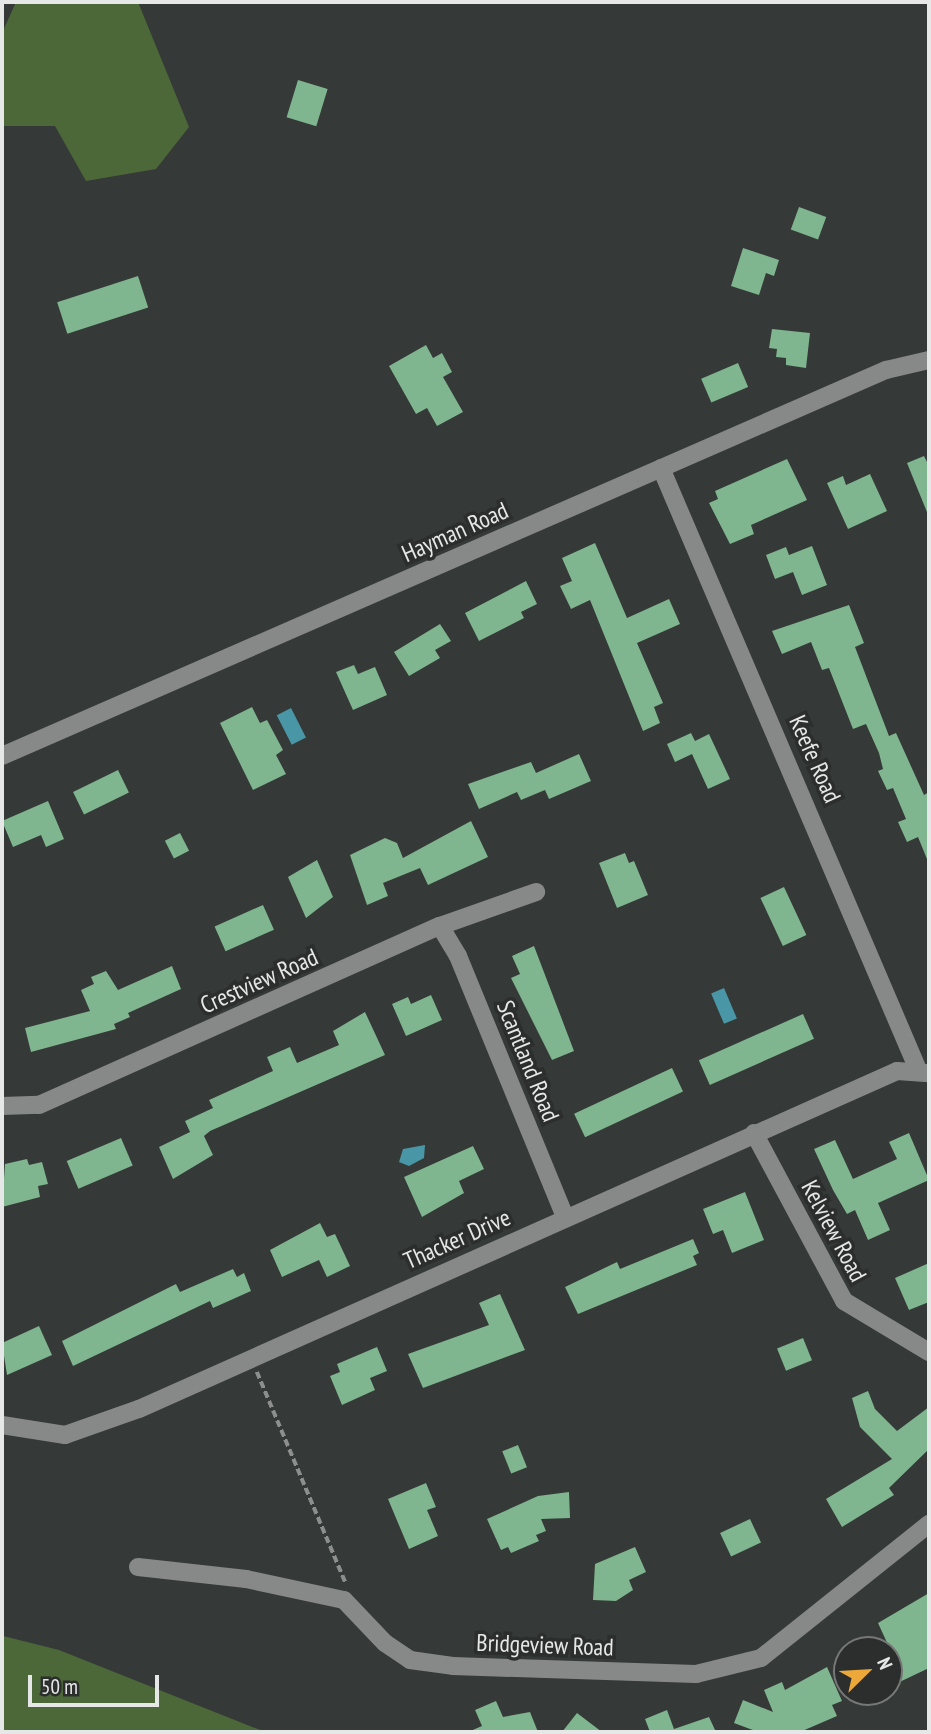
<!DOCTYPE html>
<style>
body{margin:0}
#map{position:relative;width:931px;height:1734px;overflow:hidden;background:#353937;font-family:"PT Sans Narrow",sans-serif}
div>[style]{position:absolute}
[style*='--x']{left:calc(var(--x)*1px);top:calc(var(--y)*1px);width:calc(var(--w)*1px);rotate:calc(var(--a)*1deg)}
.forest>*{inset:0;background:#4c6839}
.water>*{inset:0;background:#4997a6;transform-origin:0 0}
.building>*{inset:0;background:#7fb58f;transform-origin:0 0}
.path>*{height:3.5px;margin-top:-1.75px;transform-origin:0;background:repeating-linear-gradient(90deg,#8c8f8d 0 7px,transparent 0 10.5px)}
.minor>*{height:18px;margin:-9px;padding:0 9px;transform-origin:9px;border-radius:9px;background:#878989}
span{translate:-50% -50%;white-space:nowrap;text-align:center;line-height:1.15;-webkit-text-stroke:7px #2b2e2d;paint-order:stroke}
.street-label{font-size:24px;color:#e6e8e7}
.frame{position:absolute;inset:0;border:4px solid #e6e8e7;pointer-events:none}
.north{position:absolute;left:833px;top:1636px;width:70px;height:70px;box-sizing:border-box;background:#2b2e2d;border:2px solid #767877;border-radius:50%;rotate:66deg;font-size:19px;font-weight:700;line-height:28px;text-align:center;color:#e6e8e7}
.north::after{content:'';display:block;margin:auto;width:24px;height:32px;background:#eca93a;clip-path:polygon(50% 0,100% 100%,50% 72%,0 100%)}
.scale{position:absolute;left:28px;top:1675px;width:131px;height:32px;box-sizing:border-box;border:4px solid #e6e8e7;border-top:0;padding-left:9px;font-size:21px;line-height:24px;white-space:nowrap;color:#e6e8e7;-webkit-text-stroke:5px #2b2e2d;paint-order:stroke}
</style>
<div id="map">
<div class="forest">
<i style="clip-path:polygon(16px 2px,138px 2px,189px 127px,156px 169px,86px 181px,55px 126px,2px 126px,2px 33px)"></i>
<i style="clip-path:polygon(3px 1636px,59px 1650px,265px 1732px,2px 1732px)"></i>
</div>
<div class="water">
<i style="left:291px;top:708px;width:33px;height:16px;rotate:63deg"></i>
<i style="left:724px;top:988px;width:33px;height:14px;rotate:67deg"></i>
<i style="clip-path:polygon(425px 1145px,424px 1158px,409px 1166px,399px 1162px,403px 1149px)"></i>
</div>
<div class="building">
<i style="left:298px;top:80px;width:31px;height:39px;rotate:17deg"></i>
<i style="left:799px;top:207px;width:29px;height:24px;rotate:20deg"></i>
<i style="clip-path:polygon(743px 248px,779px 260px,774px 276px,766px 273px,759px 295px,731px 286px)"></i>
<i style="left:138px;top:276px;width:33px;height:85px;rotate:72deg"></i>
<i style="clip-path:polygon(772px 329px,810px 333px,806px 368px,786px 365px,786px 358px,776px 357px,777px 349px,769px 348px)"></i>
<i style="clip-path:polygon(426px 345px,433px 358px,442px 353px,452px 372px,443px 377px,463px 412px,437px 426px,427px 408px,416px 414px,389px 366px)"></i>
<i style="left:738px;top:363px;width:26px;height:40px;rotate:67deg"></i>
<i style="clip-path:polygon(924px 456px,929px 466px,929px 517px,907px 463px)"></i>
<i style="clip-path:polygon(787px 459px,807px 500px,751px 525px,754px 534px,730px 544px,709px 503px,718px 499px,715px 491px)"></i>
<i style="clip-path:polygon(870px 474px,887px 511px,848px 529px,827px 483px,843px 476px,846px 485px)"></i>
<i style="clip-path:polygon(595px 543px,627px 618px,669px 599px,680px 624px,637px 643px,663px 703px,654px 707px,660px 723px,643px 731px,590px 600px,571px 609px,560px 586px,572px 581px,562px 558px)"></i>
<i style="clip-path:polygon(812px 546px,827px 585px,802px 595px,793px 572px,775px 579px,766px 555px,786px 547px,789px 555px)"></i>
<i style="clip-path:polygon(526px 581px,537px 604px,521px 612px,524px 618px,479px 641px,465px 613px)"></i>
<i style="clip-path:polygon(849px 605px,864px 643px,855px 647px,889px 736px,896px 733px,924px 795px,929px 792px,929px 864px,918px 837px,907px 842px,898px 822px,906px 819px,893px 788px,887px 790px,878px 771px,883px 769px,879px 753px,866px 724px,853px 729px,829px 668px,822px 670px,811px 642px,782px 654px,772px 631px)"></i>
<i style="clip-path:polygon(440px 624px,451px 641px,435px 650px,440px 658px,409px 676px,394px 652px)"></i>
<i style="clip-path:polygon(354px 665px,358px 674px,375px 667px,387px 695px,353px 710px,336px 672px)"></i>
<i style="clip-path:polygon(252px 707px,260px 723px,267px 720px,283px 750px,276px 755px,286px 774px,253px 790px,220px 723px)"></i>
<i style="clip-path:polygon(691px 733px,695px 741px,709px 734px,730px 779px,708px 789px,692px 754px,675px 762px,667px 744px)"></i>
<i style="clip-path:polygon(579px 754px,591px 781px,549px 799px,545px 790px,521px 800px,517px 792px,479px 809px,468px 784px,531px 762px,536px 773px)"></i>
<i style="left:118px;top:770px;width:25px;height:50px;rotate:64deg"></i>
<i style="clip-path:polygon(48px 801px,64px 839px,46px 847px,41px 835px,13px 847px,2px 821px)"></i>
<i style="clip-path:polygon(471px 821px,488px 857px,428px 885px,420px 868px,383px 883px,388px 896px,367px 905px,350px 855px,385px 838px,397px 843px,403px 858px)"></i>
<i style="left:180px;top:833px;width:20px;height:17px;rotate:63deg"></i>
<i style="clip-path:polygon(625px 853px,629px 863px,634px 861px,648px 895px,617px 908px,599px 863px)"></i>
<i style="clip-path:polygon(317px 860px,333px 897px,306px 918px,288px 877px)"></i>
<i style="left:784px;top:887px;width:53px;height:26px;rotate:65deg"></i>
<i style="left:263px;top:905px;width:27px;height:53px;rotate:66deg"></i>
<i style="clip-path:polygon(534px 946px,574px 1051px,552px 1060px,511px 978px,520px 974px,512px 956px)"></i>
<i style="clip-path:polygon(172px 966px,181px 989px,128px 1013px,130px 1017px,114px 1024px,116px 1029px,31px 1052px,25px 1028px,90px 1011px,81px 990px,94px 984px,91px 977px,106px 971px,118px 990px)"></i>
<i style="clip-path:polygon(431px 995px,442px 1020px,406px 1036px,392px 1004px,408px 997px,411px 1004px)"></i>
<i style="clip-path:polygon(365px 1012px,385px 1055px,210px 1131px,204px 1136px,213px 1155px,173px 1179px,159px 1147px,190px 1132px,185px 1121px,213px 1108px,209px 1100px,273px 1071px,267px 1057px,290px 1047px,297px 1063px,339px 1045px,333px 1031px)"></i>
<i style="left:803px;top:1014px;width:27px;height:114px;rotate:66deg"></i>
<i style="left:672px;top:1068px;width:26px;height:108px;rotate:65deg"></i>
<i style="clip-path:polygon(909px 1133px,929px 1180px,878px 1203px,890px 1230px,868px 1240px,855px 1210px,847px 1214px,833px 1190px,814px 1149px,835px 1140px,853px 1179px,897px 1159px,889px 1142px)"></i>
<i style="left:121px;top:1138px;width:30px;height:59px;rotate:67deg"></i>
<i style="clip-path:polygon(473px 1146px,484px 1169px,459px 1181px,464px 1193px,422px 1217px,404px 1177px)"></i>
<i style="clip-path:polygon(27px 1159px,29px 1165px,42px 1162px,48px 1184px,38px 1186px,40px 1197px,2px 1207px,5px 1164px)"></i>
<i style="clip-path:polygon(745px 1192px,764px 1240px,732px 1253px,723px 1230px,713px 1234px,703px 1209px)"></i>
<i style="clip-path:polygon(320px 1223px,327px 1237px,335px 1234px,350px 1266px,327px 1277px,319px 1260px,282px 1277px,270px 1250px)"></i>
<i style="clip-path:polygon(693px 1239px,699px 1253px,693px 1256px,697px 1265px,578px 1314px,565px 1287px,617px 1262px,620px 1269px)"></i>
<i style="clip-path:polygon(929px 1263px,929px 1302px,909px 1310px,895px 1278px)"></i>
<i style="clip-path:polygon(233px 1269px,237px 1277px,244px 1273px,251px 1291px,213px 1308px,210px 1301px,73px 1366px,62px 1341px,176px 1284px,180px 1292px)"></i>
<i style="clip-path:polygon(500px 1294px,525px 1350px,423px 1388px,408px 1354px,489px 1325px,479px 1303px)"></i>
<i style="clip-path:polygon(39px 1326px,52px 1355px,7px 1375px,2px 1343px)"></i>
<i style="left:803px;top:1338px;width:24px;height:28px;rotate:68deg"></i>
<i style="clip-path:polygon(377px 1347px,387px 1371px,370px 1378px,375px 1390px,342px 1405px,330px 1376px,340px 1372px,337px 1364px)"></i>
<i style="clip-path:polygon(868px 1391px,875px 1409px,897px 1431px,929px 1407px,929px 1449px,889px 1488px,894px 1495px,842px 1527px,826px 1499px,892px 1459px,860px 1427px,852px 1398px)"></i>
<i style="left:518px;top:1445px;width:24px;height:17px;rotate:68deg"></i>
<i style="clip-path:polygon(426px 1483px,436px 1507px,427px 1510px,438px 1536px,409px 1549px,388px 1499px)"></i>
<i style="clip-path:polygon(569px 1492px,570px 1518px,541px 1519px,546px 1531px,536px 1535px,539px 1541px,511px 1553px,508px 1547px,501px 1550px,487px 1519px,538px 1496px)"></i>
<i style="left:750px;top:1519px;width:26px;height:33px;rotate:65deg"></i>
<i style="clip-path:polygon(635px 1547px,646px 1572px,629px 1580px,633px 1590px,616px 1601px,593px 1600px,595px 1564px)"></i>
<i style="clip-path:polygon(929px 1593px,929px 1668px,889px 1687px,889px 1647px,878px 1623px)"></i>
<i style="clip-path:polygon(827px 1667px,842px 1701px,832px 1705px,837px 1716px,800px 1732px,758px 1732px,734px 1723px,743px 1700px,773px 1712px,764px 1690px,782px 1682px,785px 1690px)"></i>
<i style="clip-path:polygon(496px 1701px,503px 1717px,530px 1712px,538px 1732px,468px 1732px,482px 1726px,475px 1710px)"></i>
<i style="clip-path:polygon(667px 1710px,674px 1729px,709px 1717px,716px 1732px,650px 1732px,645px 1719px)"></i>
<i style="clip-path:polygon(577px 1713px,602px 1732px,562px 1732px)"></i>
</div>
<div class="path">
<i style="--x:257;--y:1372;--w:230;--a:67.2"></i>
</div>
<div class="minor">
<i style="--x:661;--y:468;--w:657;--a:66.87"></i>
<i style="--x:2;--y:756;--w:965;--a:-23.59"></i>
<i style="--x:886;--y:370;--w:44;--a:-13.1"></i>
<i style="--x:440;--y:926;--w:35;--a:59"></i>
<i style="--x:458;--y:956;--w:282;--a:67.7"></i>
<i style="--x:2;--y:1106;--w:37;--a:-2"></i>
<i style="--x:39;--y:1105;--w:439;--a:-24.1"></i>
<i style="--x:440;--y:926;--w:102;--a:-19.5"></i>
<i style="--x:754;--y:1133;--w:191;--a:61.8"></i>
<i style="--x:844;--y:1301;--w:99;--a:31"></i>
<i style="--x:2;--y:1425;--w:64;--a:9"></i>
<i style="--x:65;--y:1435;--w:78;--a:-19.4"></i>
<i style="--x:139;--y:1409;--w:830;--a:-24.03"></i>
<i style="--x:897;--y:1071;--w:32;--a:4"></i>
<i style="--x:138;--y:1567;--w:109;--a:6.3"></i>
<i style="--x:246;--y:1579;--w:100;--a:12.1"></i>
<i style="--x:344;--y:1600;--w:59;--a:46.4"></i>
<i style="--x:385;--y:1643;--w:30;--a:34"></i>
<i style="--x:410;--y:1660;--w:43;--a:7.9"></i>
<i style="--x:453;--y:1666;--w:243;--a:1.9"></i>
<i style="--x:696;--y:1674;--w:67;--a:-13.8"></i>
<i style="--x:761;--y:1658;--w:215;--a:-38.6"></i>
</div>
<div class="street-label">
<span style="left:455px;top:532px;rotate:-24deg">Hayman Road</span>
<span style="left:815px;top:759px;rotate:66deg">Keefe Road</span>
<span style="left:259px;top:981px;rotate:-24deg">Crestview Road</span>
<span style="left:528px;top:1061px;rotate:68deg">Scantland Road</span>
<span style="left:834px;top:1231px;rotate:62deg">Kelview Road</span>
<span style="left:457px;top:1239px;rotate:-24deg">Thacker Drive</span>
<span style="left:545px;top:1645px;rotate:2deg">Bridgeview Road</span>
</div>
<div class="frame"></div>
<div class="north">N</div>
<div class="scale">50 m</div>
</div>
